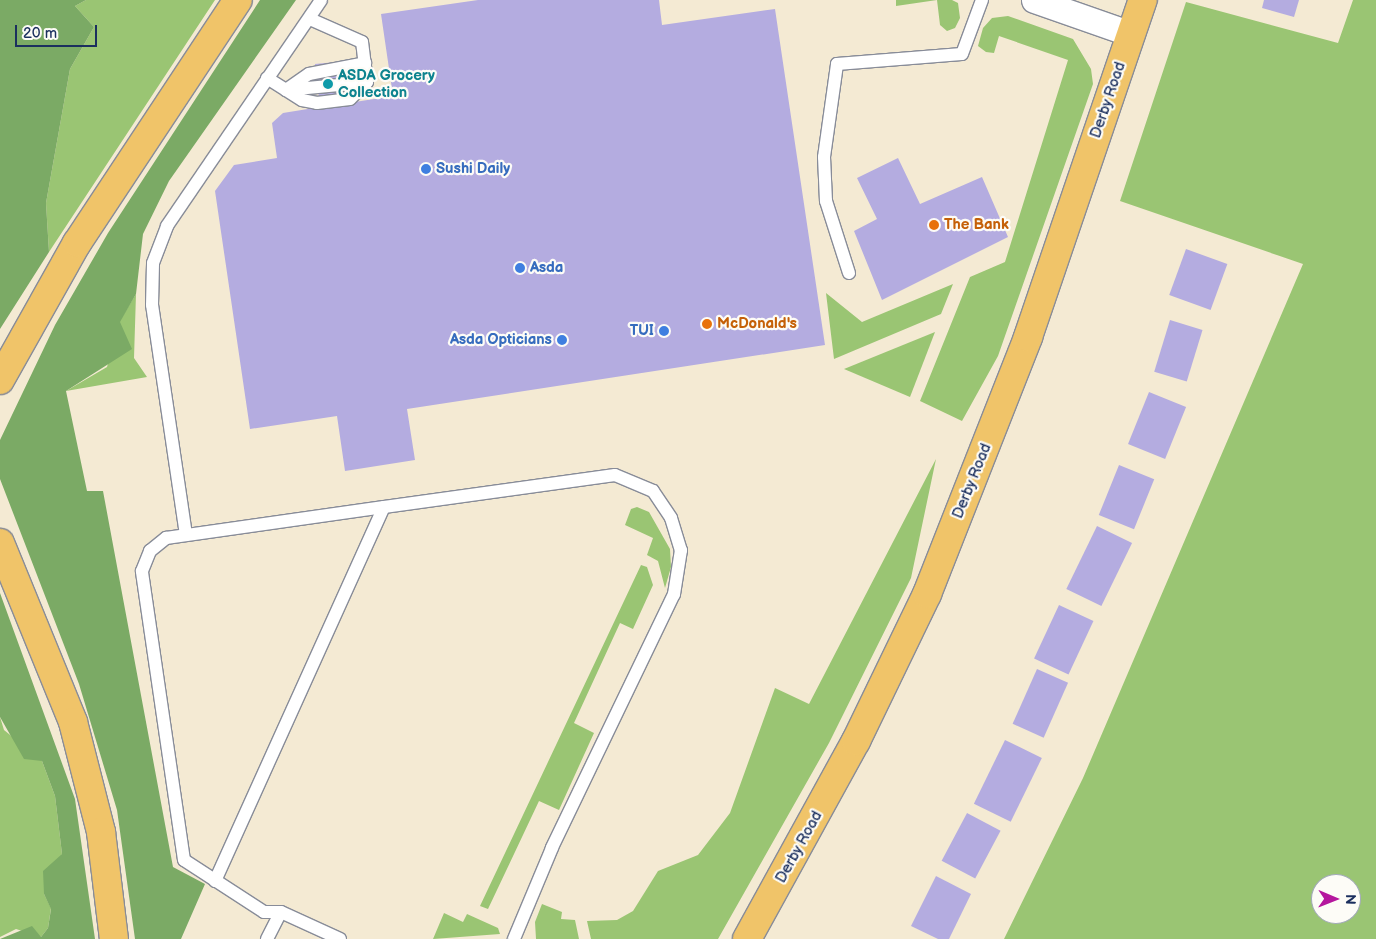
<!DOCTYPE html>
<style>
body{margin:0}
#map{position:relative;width:1376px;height:939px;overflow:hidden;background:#f4ead3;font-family:"Balsamiq Sans",sans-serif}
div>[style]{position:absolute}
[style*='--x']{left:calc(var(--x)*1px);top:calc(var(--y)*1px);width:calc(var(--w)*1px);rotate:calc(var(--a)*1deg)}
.green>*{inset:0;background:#9ac573}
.forest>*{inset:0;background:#7baa65}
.building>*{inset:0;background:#b4ace0;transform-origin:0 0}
.roads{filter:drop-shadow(1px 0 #888c98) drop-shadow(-1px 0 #888c98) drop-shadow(0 1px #888c98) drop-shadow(0 -1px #888c98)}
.service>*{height:12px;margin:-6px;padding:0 6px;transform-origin:6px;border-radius:6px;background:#fff}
.minor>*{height:25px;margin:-12.5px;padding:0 12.5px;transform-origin:12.5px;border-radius:12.5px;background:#fff}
.primary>*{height:28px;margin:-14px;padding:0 14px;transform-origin:14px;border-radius:14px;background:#f0c469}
.trunk>*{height:28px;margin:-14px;padding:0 14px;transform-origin:14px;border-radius:14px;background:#f0c469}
.dots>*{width:14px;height:14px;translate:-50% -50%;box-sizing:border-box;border:2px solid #fdfcf7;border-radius:50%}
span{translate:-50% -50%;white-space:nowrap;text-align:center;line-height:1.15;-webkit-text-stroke:4.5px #fdfcf7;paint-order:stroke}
.culture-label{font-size:15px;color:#0d838f;font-weight:700}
.left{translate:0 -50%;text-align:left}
.street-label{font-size:15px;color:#1b2f5e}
.shop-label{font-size:15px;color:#366cbe;font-weight:700}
.right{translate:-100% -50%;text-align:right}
.food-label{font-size:15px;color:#c56008;font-weight:700}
.north{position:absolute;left:1311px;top:874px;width:50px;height:50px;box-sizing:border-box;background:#fdfcf7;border:1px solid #a3aaba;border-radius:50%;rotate:91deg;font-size:14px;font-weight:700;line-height:20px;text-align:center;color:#1b2f5e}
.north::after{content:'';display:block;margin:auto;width:18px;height:22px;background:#b5179e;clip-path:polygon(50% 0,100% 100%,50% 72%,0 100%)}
.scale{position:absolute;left:15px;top:25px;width:82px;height:22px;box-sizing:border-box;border:2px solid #1b2f5e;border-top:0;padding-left:6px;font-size:15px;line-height:18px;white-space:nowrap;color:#1b2f5e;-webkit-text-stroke:4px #fdfcf7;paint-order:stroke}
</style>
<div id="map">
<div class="green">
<i style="clip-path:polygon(86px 0,215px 0,49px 252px,46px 203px,70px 69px,94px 27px,75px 6px)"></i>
<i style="clip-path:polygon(896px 0,952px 0,958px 3px,960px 18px,955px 28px,947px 31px,940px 25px,937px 0,896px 6px)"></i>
<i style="clip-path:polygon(evenodd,1353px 0,1376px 0,1376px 939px,1004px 939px,1083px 778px,1303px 264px,1120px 201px,1186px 2px,1338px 43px,1353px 0,1321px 884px,1351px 884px,1351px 914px,1321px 914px,1321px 884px)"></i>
<i style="clip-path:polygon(1008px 16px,1073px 39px,1091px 69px,1093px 84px,998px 356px,962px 421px,920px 401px,970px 277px,1005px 262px,1068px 60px,999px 36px,994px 53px,986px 52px,978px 46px,983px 28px,992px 18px)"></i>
<i style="clip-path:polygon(953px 284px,941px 314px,834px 359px,826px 293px,862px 322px)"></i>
<i style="clip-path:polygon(136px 294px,134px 358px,147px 377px,66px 391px,107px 367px,119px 322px)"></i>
<i style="clip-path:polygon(935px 332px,910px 397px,844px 369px)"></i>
<i style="clip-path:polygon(936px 459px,911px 578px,829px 743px,718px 939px,591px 939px,587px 921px,617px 920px,633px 911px,658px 871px,698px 855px,730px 813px,775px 688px,809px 704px)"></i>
<i style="clip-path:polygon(637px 507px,649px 512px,670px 549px,671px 567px,665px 588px,658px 561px,647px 555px,653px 538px,625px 525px,631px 509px)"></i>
<i style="clip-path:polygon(641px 565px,647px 567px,653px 585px,633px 629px,620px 623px,574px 723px,594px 733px,559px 810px,539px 801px,488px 909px,480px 906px)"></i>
<i style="clip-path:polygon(0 717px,4px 730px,42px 761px,55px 796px,62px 854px,44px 894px,51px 908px,48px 928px,41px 937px,16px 929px,0 937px)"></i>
<i style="clip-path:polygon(542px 904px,562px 912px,561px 919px,575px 920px,579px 939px,536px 939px,535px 922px)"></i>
<i style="clip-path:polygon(444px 913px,463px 922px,467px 914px,498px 928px,500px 934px,433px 939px)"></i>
</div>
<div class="forest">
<i style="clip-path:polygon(0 0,86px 0,75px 6px,94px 27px,70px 69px,46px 203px,49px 252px,0 329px)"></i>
<i style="clip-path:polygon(260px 0,296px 0,169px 181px,143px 234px,136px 294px,120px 322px,132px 349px,66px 391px,87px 491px,103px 491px,173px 867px,205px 884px,181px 939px,135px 939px,117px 810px,79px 684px,0 479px,0 440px,55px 325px,108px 233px)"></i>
<i style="clip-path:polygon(0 593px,75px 799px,95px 939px,0 939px,32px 926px,41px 937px,48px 928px,51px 909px,44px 894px,43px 871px,62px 854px,55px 796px,42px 761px,24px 759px,0 717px)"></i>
</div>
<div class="building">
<i style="clip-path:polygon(478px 0,659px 0,662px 25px,775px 9px,825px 345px,407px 409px,415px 460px,345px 471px,337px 416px,250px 429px,215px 191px,234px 165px,277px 158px,272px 123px,283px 113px,320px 107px,315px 64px,336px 62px,342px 104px,393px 96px,381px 14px)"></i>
<i style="clip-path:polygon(1264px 0,1299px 0,1294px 17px,1262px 8px)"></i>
<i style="clip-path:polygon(898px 158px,920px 204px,982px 177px,1008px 237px,882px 300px,854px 231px,877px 219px,857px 178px)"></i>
<i style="left:1186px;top:249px;width:44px;height:49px;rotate:20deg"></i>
<i style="left:1170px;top:320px;width:34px;height:54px;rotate:17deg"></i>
<i style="left:1149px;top:392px;width:40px;height:56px;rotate:22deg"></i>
<i style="left:1119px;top:465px;width:38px;height:54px;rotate:22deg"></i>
<i style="left:1097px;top:526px;width:39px;height:70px;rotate:26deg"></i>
<i style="left:1059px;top:605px;width:38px;height:59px;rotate:25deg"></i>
<i style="left:1037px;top:669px;width:34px;height:60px;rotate:24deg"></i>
<i style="left:1005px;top:740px;width:41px;height:71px;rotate:26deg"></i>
<i style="left:967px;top:813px;width:38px;height:54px;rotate:28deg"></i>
<i style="clip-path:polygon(936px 876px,971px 894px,949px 939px,938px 939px,911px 926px)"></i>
</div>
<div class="roads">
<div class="service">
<i style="--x:267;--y:78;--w:41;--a:32.2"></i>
<i style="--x:302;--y:100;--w:15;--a:11"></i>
<i style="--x:317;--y:103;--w:33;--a:-7"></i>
<i style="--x:350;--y:99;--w:24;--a:-45"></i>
<i style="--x:367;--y:82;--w:40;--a:-97.1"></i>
<i style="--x:362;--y:42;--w:57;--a:-156.1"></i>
<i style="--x:286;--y:90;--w:64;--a:-5.4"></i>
<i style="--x:350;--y:84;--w:26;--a:-54"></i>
<i style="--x:286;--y:90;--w:28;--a:-35"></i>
<i style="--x:309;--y:74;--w:57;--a:-11.1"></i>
<i style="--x:849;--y:273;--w:76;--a:-107.7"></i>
<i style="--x:826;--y:201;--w:44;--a:-92.6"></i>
<i style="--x:824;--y:157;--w:94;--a:-82"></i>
<i style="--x:837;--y:64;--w:125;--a:-4.6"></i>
<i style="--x:962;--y:54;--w:58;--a:-69.7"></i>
<i style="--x:186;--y:535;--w:232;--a:-98.4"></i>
<i style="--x:152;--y:305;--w:42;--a:-88.6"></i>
<i style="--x:153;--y:263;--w:40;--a:-69"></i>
<i style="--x:167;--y:226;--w:273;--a:-55.7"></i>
<i style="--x:215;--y:881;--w:410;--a:-65.7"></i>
<i style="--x:384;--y:507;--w:233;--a:-7.9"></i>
<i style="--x:615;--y:475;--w:41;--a:22.8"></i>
<i style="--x:653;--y:491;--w:32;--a:56"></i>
<i style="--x:671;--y:518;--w:34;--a:73"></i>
<i style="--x:681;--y:550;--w:45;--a:99"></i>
<i style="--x:674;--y:594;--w:282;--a:115.7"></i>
<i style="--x:552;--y:848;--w:99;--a:112.7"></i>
<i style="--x:267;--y:939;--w:30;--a:-63"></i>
<i style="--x:340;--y:939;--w:65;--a:-155.4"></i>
<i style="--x:281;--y:912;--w:17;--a:180"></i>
<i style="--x:264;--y:912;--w:95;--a:-147"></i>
<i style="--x:184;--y:860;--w:292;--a:-98.3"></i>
<i style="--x:142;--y:571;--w:22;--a:-68"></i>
<i style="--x:150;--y:551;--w:21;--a:-39"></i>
<i style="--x:166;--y:538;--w:220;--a:-8.1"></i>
</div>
<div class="minor">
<i style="--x:1034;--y:0;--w:103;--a:19.3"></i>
</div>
<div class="primary">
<i style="--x:747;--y:939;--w:226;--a:-61.2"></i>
<i style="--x:856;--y:741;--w:163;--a:-64.2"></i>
<i style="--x:927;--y:594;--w:276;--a:-68.5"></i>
<i style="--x:1028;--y:337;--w:356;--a:-71.2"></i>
</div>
<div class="trunk">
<i style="--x:0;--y:380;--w:157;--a:-60.7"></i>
<i style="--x:77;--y:243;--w:291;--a:-56.5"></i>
<i style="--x:0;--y:543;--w:193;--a:67.8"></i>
<i style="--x:73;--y:722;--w:114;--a:75.7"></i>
<i style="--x:101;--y:832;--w:108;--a:83.1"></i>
</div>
</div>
<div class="dots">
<i style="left:328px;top:84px;background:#0f9aa8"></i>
<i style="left:426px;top:169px;background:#3f7fe0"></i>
<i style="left:934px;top:225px;background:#e8710a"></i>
<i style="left:520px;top:268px;background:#3f7fe0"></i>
<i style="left:707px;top:324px;background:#e8710a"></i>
<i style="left:664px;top:331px;background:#3f7fe0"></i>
<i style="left:562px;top:340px;background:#3f7fe0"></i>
</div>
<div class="culture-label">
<span class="left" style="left:338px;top:84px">ASDA Grocery<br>Collection</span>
</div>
<div class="street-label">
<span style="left:1108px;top:100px;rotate:-71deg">Derby Road</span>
<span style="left:972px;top:481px;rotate:-68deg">Derby Road</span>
<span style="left:799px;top:847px;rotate:-61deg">Derby Road</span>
</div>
<div class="shop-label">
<span class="left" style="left:436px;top:169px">Sushi Daily</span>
<span class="left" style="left:530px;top:268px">Asda</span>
<span class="right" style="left:654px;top:331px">TUI</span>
<span class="right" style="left:552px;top:340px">Asda Opticians</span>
</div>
<div class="food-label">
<span class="left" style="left:944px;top:225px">The Bank</span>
<span class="left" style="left:717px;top:324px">McDonald's</span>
</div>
<div class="north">N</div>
<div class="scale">20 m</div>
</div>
